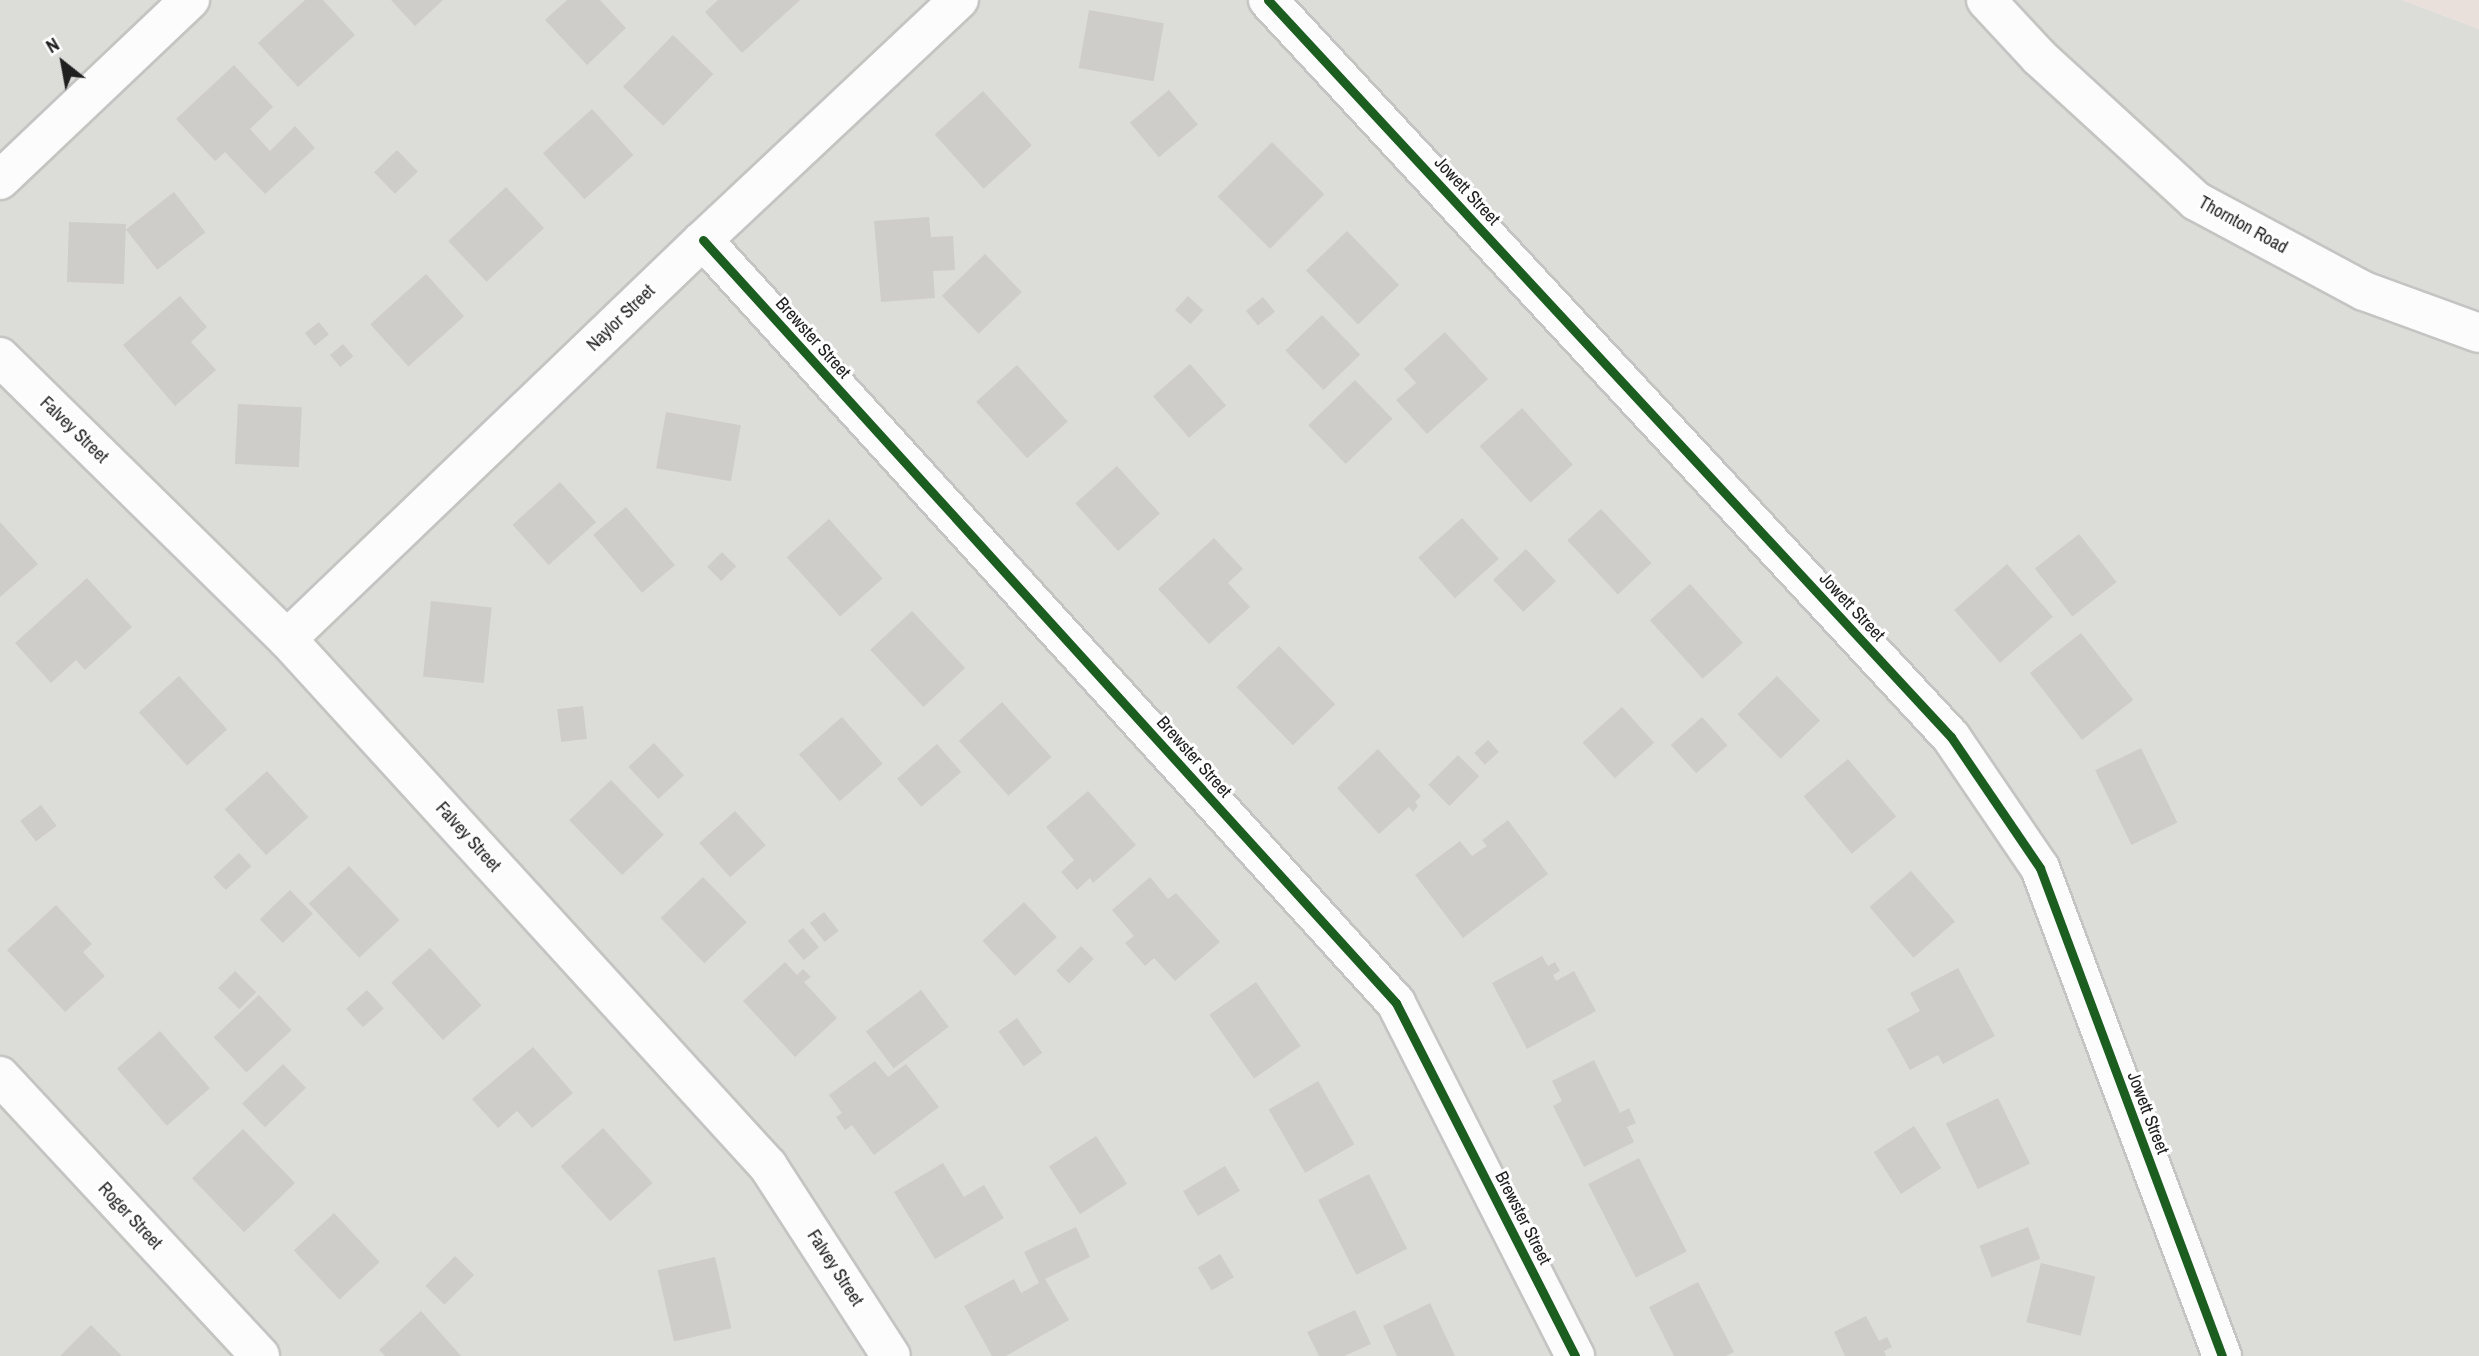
<!DOCTYPE html>
<style>
body{margin:0}
#map{position:relative;width:2479px;height:1356px;overflow:hidden;background:#edede8;font-family:"Archivo Narrow",sans-serif}
div>[style]{position:absolute}
[style*='--x']{left:calc(var(--x)*1px);top:calc(var(--y)*1px);width:calc(var(--w)*1px);rotate:calc(var(--a)*1deg)}
.residential>*{inset:0;background:#dcdcd9}
.commercial>*{inset:0;background:#eae0db}
.building>*{inset:0;background:#cecdc9;transform-origin:0 0}
.roads{filter:drop-shadow(2px 0 #c4c4c2) drop-shadow(-2px 0 #c4c4c2) drop-shadow(0 2px #c4c4c2) drop-shadow(0 -2px #c4c4c2)}
.street>*{height:38px;margin:-19px;padding:0 19px;transform-origin:19px;border-radius:19px;background:#fcfcfc}
.cycleway>*{height:9px;margin:-4.5px;padding:0 4.5px;transform-origin:4.5px;border-radius:4.5px;background:#1b5e20}
span{translate:-50% -50%;white-space:nowrap;text-align:center;line-height:1.15;-webkit-text-stroke:6px #fff;paint-order:stroke}
.street-label{font-size:18px;color:#1f1f1f}
.north{position:absolute;left:28px;top:28px;width:70px;height:70px;-webkit-text-stroke:5px #fff;paint-order:stroke;rotate:329deg;font-size:19px;font-weight:700;line-height:28px;text-align:center;color:#1f1f1f}
.north::after{content:'';display:block;margin:auto;width:24px;height:32px;background:#1f1f1f;clip-path:polygon(50% 0,100% 100%,50% 72%,0 100%)}
</style>
<div id="map">
<div class="residential">
<i style="clip-path:polygon(0 0,2402px 0,2479px 29px,2479px 1356px,0 1356px)"></i>
</div>
<div class="commercial">
<i style="clip-path:polygon(2402px 0,2479px 0,2479px 29px)"></i>
</div>
<div class="building">
<i style="clip-path:polygon(305px 0,323px 0,355px 35px,298px 87px,258px 43px)"></i>
<i style="clip-path:polygon(391px 0,443px 0,415px 26px)"></i>
<i style="clip-path:polygon(567px 0,600px 0,626px 28px,587px 65px,545px 20px)"></i>
<i style="clip-path:polygon(718px 0,800px 0,742px 53px,705px 12px)"></i>
<i style="left:1089px;top:10px;width:76px;height:59px;rotate:10deg"></i>
<i style="left:673px;top:35px;width:56px;height:72px;rotate:44deg"></i>
<i style="clip-path:polygon(234px 65px,273px 107px,250px 129px,270px 151px,295px 126px,315px 148px,265px 194px,225px 152px,215px 161px,176px 119px)"></i>
<i style="left:1169px;top:90px;width:45px;height:51px;rotate:50deg"></i>
<i style="left:983px;top:91px;width:73px;height:65px;rotate:48deg"></i>
<i style="left:592px;top:109px;width:62px;height:66px;rotate:48deg"></i>
<i style="left:1272px;top:142px;width:74px;height:77px;rotate:45deg"></i>
<i style="left:397px;top:150px;width:30px;height:32px;rotate:46deg"></i>
<i style="left:506px;top:187px;width:56px;height:79px;rotate:47deg"></i>
<i style="left:174px;top:192px;width:51px;height:61px;rotate:52deg"></i>
<i style="clip-path:polygon(929px 217px,931px 237px,953px 236px,955px 270px,933px 271px,935px 298px,881px 302px,874px 221px)"></i>
<i style="left:69px;top:222px;width:57px;height:60px;rotate:2deg"></i>
<i style="left:1347px;top:231px;width:75px;height:57px;rotate:46deg"></i>
<i style="left:985px;top:254px;width:53px;height:60px;rotate:46deg"></i>
<i style="left:426px;top:274px;width:57px;height:75px;rotate:48deg"></i>
<i style="clip-path:polygon(180px 296px,207px 327px,191px 342px,216px 370px,175px 406px,123px 345px)"></i>
<i style="left:1188px;top:296px;width:21px;height:19px;rotate:43deg"></i>
<i style="left:1263px;top:297px;width:19px;height:22px;rotate:51deg"></i>
<i style="left:1322px;top:315px;width:55px;height:51px;rotate:46deg"></i>
<i style="left:319px;top:322px;width:16px;height:18px;rotate:52deg"></i>
<i style="clip-path:polygon(1445px 332px,1488px 379px,1427px 434px,1396px 400px,1416px 383px,1404px 369px)"></i>
<i style="left:343px;top:344px;width:16px;height:17px;rotate:50deg"></i>
<i style="left:1190px;top:364px;width:55px;height:49px;rotate:49deg"></i>
<i style="left:1017px;top:365px;width:76px;height:55px;rotate:48deg"></i>
<i style="left:1355px;top:380px;width:54px;height:65px;rotate:46deg"></i>
<i style="left:238px;top:404px;width:64px;height:60px;rotate:3deg"></i>
<i style="left:1522px;top:408px;width:76px;height:57px;rotate:48deg"></i>
<i style="left:666px;top:412px;width:76px;height:57px;rotate:10deg"></i>
<i style="left:1117px;top:466px;width:64px;height:56px;rotate:48deg"></i>
<i style="left:560px;top:482px;width:54px;height:64px;rotate:48deg"></i>
<i style="left:626px;top:507px;width:76px;height:43px;rotate:50deg"></i>
<i style="left:1601px;top:509px;width:74px;height:46px;rotate:47deg"></i>
<i style="left:1462px;top:518px;width:55px;height:59px;rotate:48deg"></i>
<i style="left:829px;top:519px;width:80px;height:57px;rotate:48deg"></i>
<i style="clip-path:polygon(0 522px,38px 564px,0 597px)"></i>
<i style="left:2079px;top:534px;width:61px;height:56px;rotate:52deg"></i>
<i style="clip-path:polygon(1214px 538px,1243px 569px,1228px 583px,1250px 607px,1209px 644px,1158px 589px)"></i>
<i style="left:1526px;top:549px;width:44px;height:45px;rotate:47deg"></i>
<i style="left:722px;top:552px;width:20px;height:21px;rotate:45deg"></i>
<i style="left:2007px;top:564px;width:70px;height:70px;rotate:49deg"></i>
<i style="clip-path:polygon(87px 578px,132px 627px,85px 670px,76px 660px,51px 683px,15px 643px)"></i>
<i style="left:1690px;top:584px;width:79px;height:54px;rotate:48deg"></i>
<i style="left:431px;top:601px;width:61px;height:76px;rotate:6deg"></i>
<i style="left:912px;top:611px;width:78px;height:57px;rotate:47deg"></i>
<i style="left:2081px;top:633px;width:85px;height:65px;rotate:52deg"></i>
<i style="left:1279px;top:646px;width:81px;height:59px;rotate:46deg"></i>
<i style="left:179px;top:676px;width:72px;height:54px;rotate:48deg"></i>
<i style="left:1777px;top:676px;width:62px;height:55px;rotate:46deg"></i>
<i style="left:1002px;top:702px;width:74px;height:58px;rotate:48deg"></i>
<i style="left:583px;top:706px;width:33px;height:26px;rotate:83deg"></i>
<i style="left:1622px;top:707px;width:48px;height:53px;rotate:48deg"></i>
<i style="left:842px;top:717px;width:62px;height:57px;rotate:49deg"></i>
<i style="left:1702px;top:717px;width:38px;height:42px;rotate:48deg"></i>
<i style="left:1488px;top:740px;width:16px;height:19px;rotate:47deg"></i>
<i style="left:654px;top:743px;width:44px;height:35px;rotate:47deg"></i>
<i style="left:937px;top:744px;width:37px;height:53px;rotate:49deg"></i>
<i style="left:2141px;top:748px;width:83px;height:51px;rotate:64deg"></i>
<i style="clip-path:polygon(1378px 749px,1421px 796px,1415px 802px,1418px 806px,1413px 812px,1409px 807px,1379px 834px,1337px 788px)"></i>
<i style="left:1458px;top:755px;width:30px;height:42px;rotate:45deg"></i>
<i style="left:1848px;top:759px;width:75px;height:58px;rotate:50deg"></i>
<i style="left:267px;top:771px;width:62px;height:57px;rotate:48deg"></i>
<i style="left:611px;top:780px;width:76px;height:58px;rotate:46deg"></i>
<i style="clip-path:polygon(1088px 791px,1136px 845px,1093px 883px,1090px 878px,1077px 890px,1061px 872px,1074px 860px,1046px 827px)"></i>
<i style="left:41px;top:805px;width:26px;height:26px;rotate:53deg"></i>
<i style="left:735px;top:811px;width:46px;height:48px;rotate:48deg"></i>
<i style="clip-path:polygon(1508px 820px,1548px 874px,1463px 938px,1415px 875px,1460px 841px,1472px 856px,1487px 846px,1482px 840px)"></i>
<i style="left:239px;top:853px;width:18px;height:35px;rotate:47deg"></i>
<i style="left:349px;top:866px;width:74px;height:55px;rotate:47deg"></i>
<i style="left:1911px;top:871px;width:67px;height:55px;rotate:49deg"></i>
<i style="left:703px;top:877px;width:63px;height:59px;rotate:46deg"></i>
<i style="clip-path:polygon(1150px 877px,1168px 899px,1176px 893px,1220px 942px,1175px 981px,1154px 958px,1145px 966px,1125px 943px,1134px 936px,1112px 910px)"></i>
<i style="left:290px;top:890px;width:33px;height:42px;rotate:46deg"></i>
<i style="left:1024px;top:902px;width:48px;height:57px;rotate:47deg"></i>
<i style="clip-path:polygon(56px 905px,92px 944px,83px 952px,105px 976px,65px 1012px,7px 950px)"></i>
<i style="left:824px;top:912px;width:24px;height:18px;rotate:52deg"></i>
<i style="left:803px;top:928px;width:25px;height:20px;rotate:50deg"></i>
<i style="left:1081px;top:946px;width:18px;height:35px;rotate:45deg"></i>
<i style="left:430px;top:948px;width:77px;height:52px;rotate:48deg"></i>
<i style="clip-path:polygon(1542px 956px,1548px 966px,1555px 962px,1560px 971px,1553px 975px,1556px 981px,1574px 971px,1596px 1011px,1527px 1049px,1492px 983px)"></i>
<i style="clip-path:polygon(785px 962px,797px 975px,803px 969px,811px 977px,804px 982px,837px 1018px,795px 1057px,743px 1001px)"></i>
<i style="clip-path:polygon(1958px 968px,1995px 1036px,1943px 1064px,1938px 1055px,1910px 1070px,1887px 1029px,1920px 1011px,1910px 993px)"></i>
<i style="left:235px;top:971px;width:30px;height:24px;rotate:45deg"></i>
<i style="left:1256px;top:982px;width:78px;height:57px;rotate:55deg"></i>
<i style="left:367px;top:990px;width:25px;height:28px;rotate:48deg"></i>
<i style="left:921px;top:990px;width:46px;height:69px;rotate:53deg"></i>
<i style="left:259px;top:995px;width:48px;height:62px;rotate:47deg"></i>
<i style="left:1017px;top:1018px;width:43px;height:23px;rotate:54deg"></i>
<i style="left:160px;top:1031px;width:76px;height:57px;rotate:49deg"></i>
<i style="clip-path:polygon(533px 1047px,573px 1093px,532px 1128px,517px 1111px,498px 1128px,472px 1099px)"></i>
<i style="clip-path:polygon(1594px 1060px,1620px 1113px,1629px 1108px,1636px 1123px,1627px 1127px,1634px 1142px,1584px 1167px,1553px 1106px,1562px 1101px,1552px 1081px)"></i>
<i style="clip-path:polygon(875px 1061px,888px 1077px,906px 1064px,939px 1107px,874px 1155px,852px 1125px,845px 1130px,836px 1117px,842px 1113px,829px 1095px)"></i>
<i style="left:283px;top:1064px;width:33px;height:57px;rotate:46deg"></i>
<i style="left:1318px;top:1081px;width:73px;height:57px;rotate:60deg"></i>
<i style="left:1998px;top:1098px;width:73px;height:58px;rotate:64deg"></i>
<i style="left:1914px;top:1126px;width:50px;height:48px;rotate:57deg"></i>
<i style="left:603px;top:1128px;width:74px;height:57px;rotate:48deg"></i>
<i style="left:243px;top:1129px;width:75px;height:71px;rotate:46deg"></i>
<i style="left:1096px;top:1136px;width:57px;height:56px;rotate:57deg"></i>
<i style="left:1639px;top:1158px;width:105px;height:57px;rotate:63deg"></i>
<i style="clip-path:polygon(943px 1163px,964px 1197px,984px 1185px,1004px 1218px,935px 1259px,894px 1192px)"></i>
<i style="left:1225px;top:1166px;width:29px;height:49px;rotate:59deg"></i>
<i style="left:1369px;top:1174px;width:84px;height:57px;rotate:63deg"></i>
<i style="left:334px;top:1213px;width:67px;height:55px;rotate:47deg"></i>
<i style="clip-path:polygon(1076px 1227px,1090px 1257px,1045px 1279px,1069px 1320px,1006px 1356px,992px 1356px,964px 1306px,1014px 1279px,1021px 1293px,1039px 1283px,1024px 1252px)"></i>
<i style="left:2028px;top:1227px;width:34px;height:52px;rotate:69deg"></i>
<i style="left:1220px;top:1254px;width:27px;height:26px;rotate:59deg"></i>
<i style="left:455px;top:1256px;width:27px;height:42px;rotate:45deg"></i>
<i style="left:715px;top:1257px;width:73px;height:59px;rotate:77deg"></i>
<i style="left:2041px;top:1263px;width:56px;height:61px;rotate:14deg"></i>
<i style="clip-path:polygon(1698px 1282px,1734px 1352px,1726px 1356px,1674px 1356px,1649px 1307px)"></i>
<i style="clip-path:polygon(1430px 1303px,1455px 1356px,1397px 1356px,1383px 1326px)"></i>
<i style="clip-path:polygon(1355px 1310px,1371px 1344px,1344px 1356px,1319px 1356px,1307px 1332px)"></i>
<i style="clip-path:polygon(421px 1311px,461px 1356px,385px 1356px,379px 1350px)"></i>
<i style="clip-path:polygon(1866px 1316px,1879px 1341px,1887px 1337px,1892px 1347px,1884px 1351px,1886px 1356px,1845px 1356px,1834px 1332px)"></i>
<i style="clip-path:polygon(91px 1325px,122px 1356px,60px 1356px)"></i>
</div>
<div class="roads">
<div class="street">
<i style="--x:1268;--y:0;--w:1005;--a:47.18"></i>
<i style="--x:1951;--y:737;--w:158;--a:55.8"></i>
<i style="--x:2040;--y:868;--w:521;--a:69.55"></i>
<i style="--x:1986;--y:0;--w:78;--a:47.1"></i>
<i style="--x:2039;--y:57;--w:213;--a:42.5"></i>
<i style="--x:2196;--y:201;--w:191;--a:28.2"></i>
<i style="--x:2364;--y:291;--w:122;--a:20.1"></i>
<i style="--x:0;--y:180;--w:262;--a:-43.5"></i>
<i style="--x:703;--y:240;--w:1031;--a:47.75"></i>
<i style="--x:1396;--y:1003;--w:396;--a:63.1"></i>
<i style="--x:0;--y:357;--w:402;--a:44.5"></i>
<i style="--x:287;--y:639;--w:714;--a:47.61"></i>
<i style="--x:768;--y:1166;--w:226;--a:57.1"></i>
<i style="--x:287;--y:639;--w:576;--a:-43.81"></i>
<i style="--x:703;--y:240;--w:351;--a:-43.2"></i>
<i style="--x:0;--y:1076;--w:382;--a:47.1"></i>
</div>
</div>
<div class="cycleway">
<i style="--x:1268;--y:0;--w:1005;--a:47.18"></i>
<i style="--x:1951;--y:737;--w:158;--a:55.8"></i>
<i style="--x:2040;--y:868;--w:521;--a:69.55"></i>
<i style="--x:703;--y:240;--w:1031;--a:47.75"></i>
<i style="--x:1396;--y:1003;--w:396;--a:63.1"></i>
</div>
<div class="street-label">
<span style="left:1467px;top:191px;rotate:47deg">Jowett Street</span>
<span style="left:2243px;top:225px;rotate:29deg">Thornton Road</span>
<span style="left:621px;top:318px;rotate:-44deg">Naylor Street</span>
<span style="left:813px;top:338px;rotate:48deg">Brewster Street</span>
<span style="left:74px;top:430px;rotate:44deg">Falvey Street</span>
<span style="left:1852px;top:607px;rotate:47deg">Jowett Street</span>
<span style="left:1194px;top:757px;rotate:48deg">Brewster Street</span>
<span style="left:468px;top:837px;rotate:48deg">Falvey Street</span>
<span style="left:2148px;top:1113px;rotate:69deg">Jowett Street</span>
<span style="left:130px;top:1216px;rotate:47deg">Roger Street</span>
<span style="left:1523px;top:1218px;rotate:63deg">Brewster Street</span>
<span style="left:835px;top:1268px;rotate:57deg">Falvey Street</span>
</div>
<div class="north">N</div>
</div>
